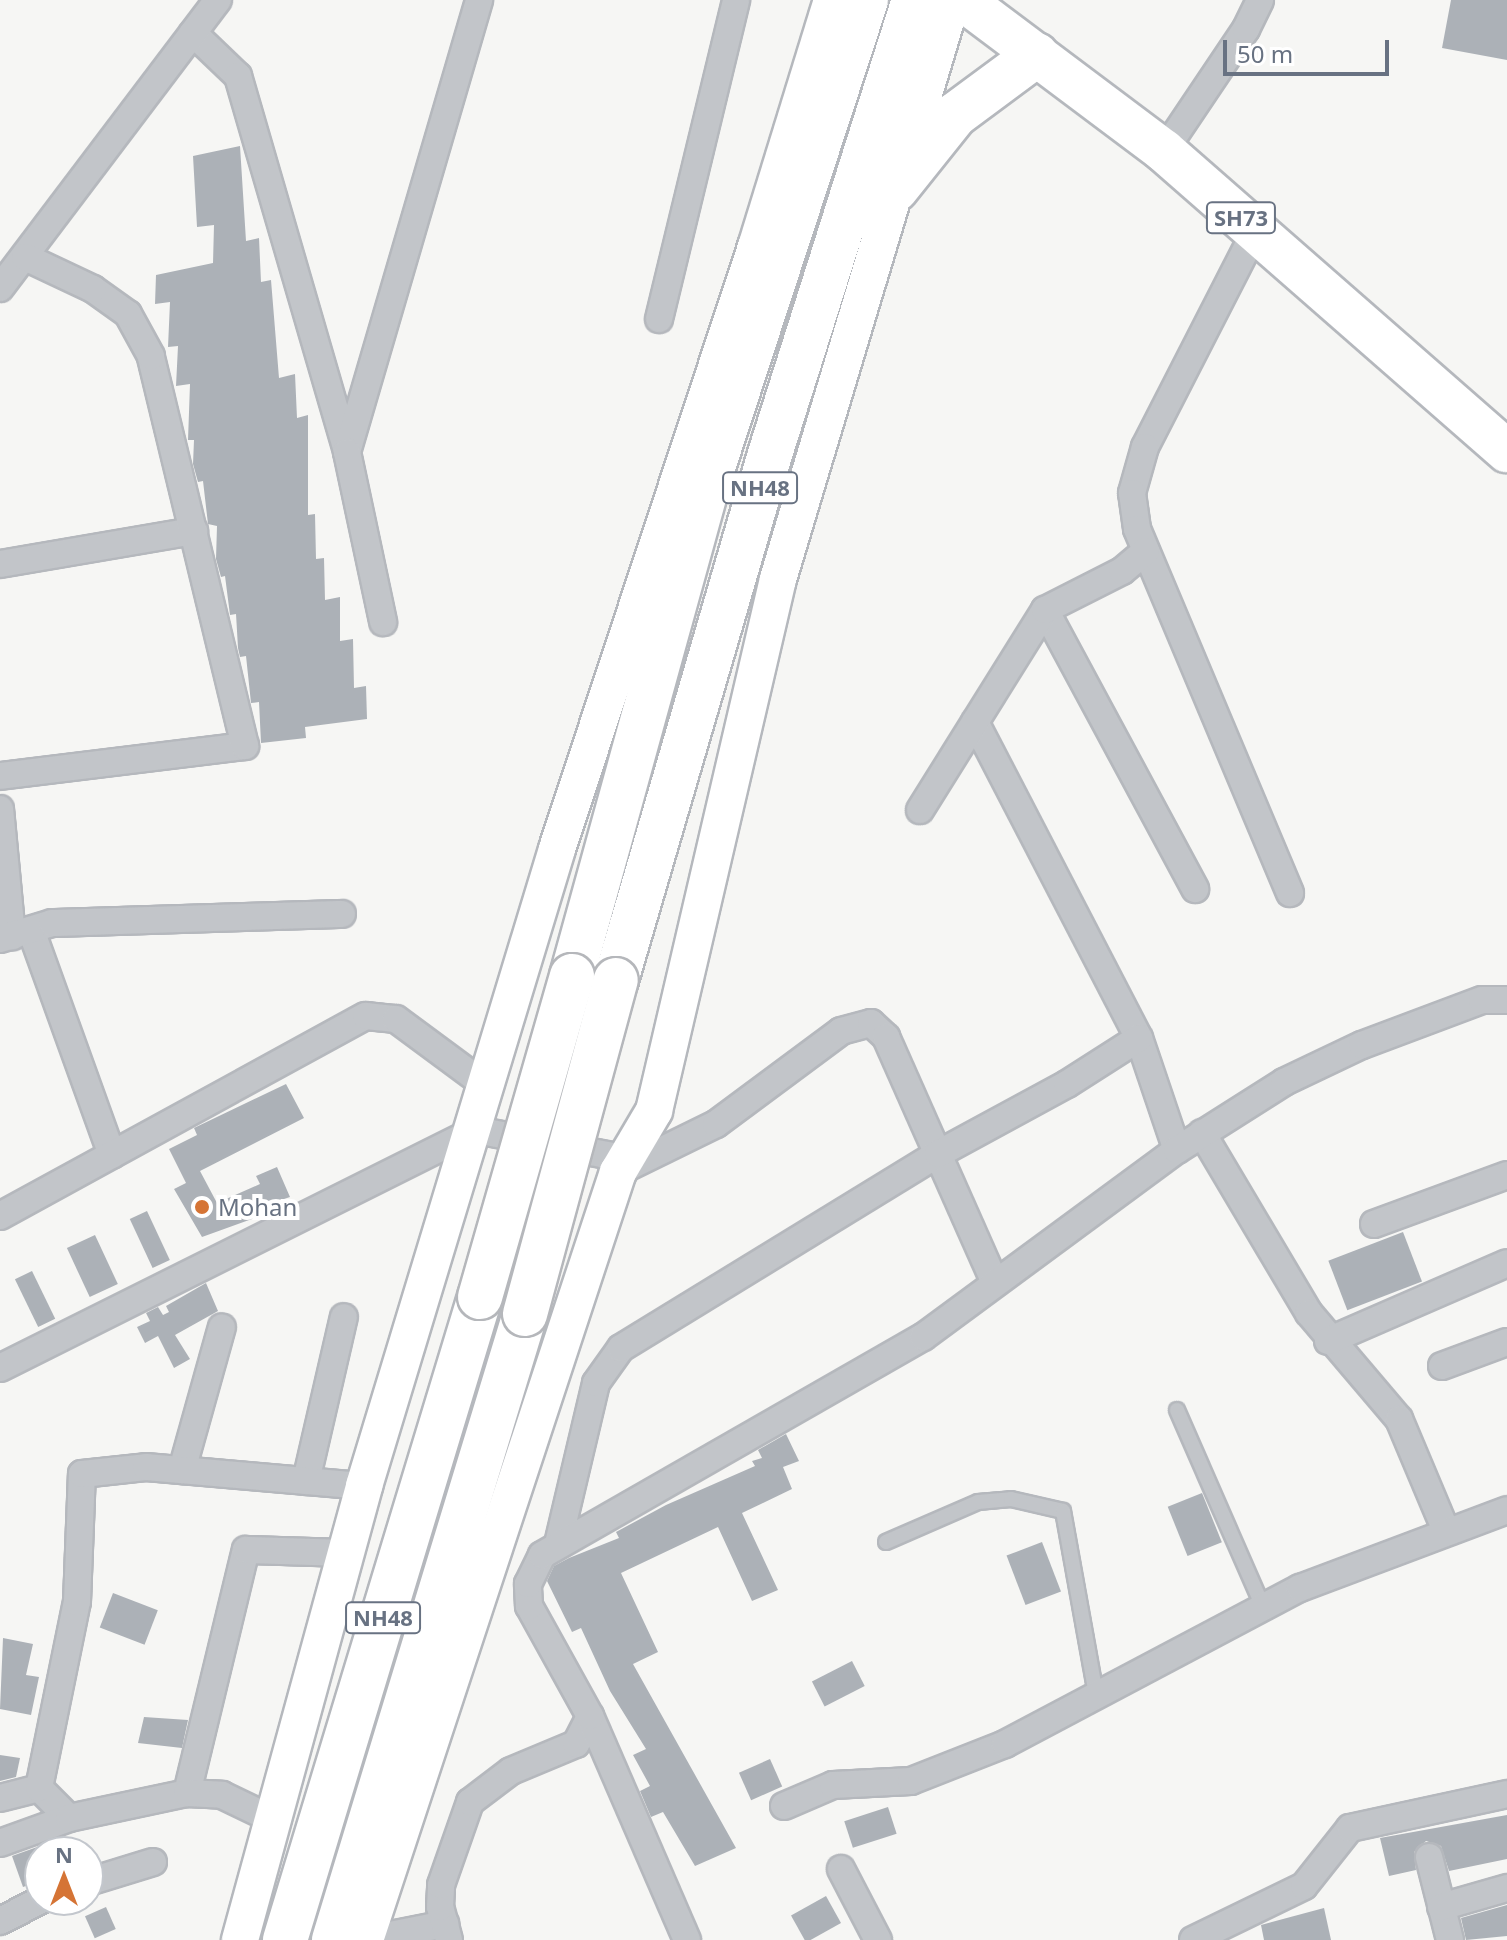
<!DOCTYPE html>
<style>
body{margin:0}
#map{position:relative;width:1507px;height:1940px;overflow:hidden;background:#f6f6f4;font-family:"Noto Sans",sans-serif}
div>[style]{position:absolute}
[style*='--x']{left:calc(var(--x)*1px);top:calc(var(--y)*1px);width:calc(var(--w)*1px);rotate:calc(var(--a)*1deg)}
.building>*{inset:0;background:#acb1b7;transform-origin:0 0}
.roads{filter:drop-shadow(2px 0 #b5b8bd) drop-shadow(-2px 0 #b5b8bd) drop-shadow(0 2px #b5b8bd) drop-shadow(0 -2px #b5b8bd)}
.lane>*{height:14px;margin:-7px;padding:0 7px;transform-origin:7px;border-radius:7px;background:#c2c5c9}
.street>*{height:26px;margin:-13px;padding:0 13px;transform-origin:13px;border-radius:13px;background:#c2c5c9}
.secondary>*{height:36px;margin:-18px;padding:0 18px;transform-origin:18px;border-radius:18px;background:#fff}
.primary>*{height:42px;margin:-21px;padding:0 21px;transform-origin:21px;border-radius:21px;background:#fff}
.highway>*{height:44px;margin:-22px;padding:0 22px;transform-origin:22px;border-radius:22px;background:#fff}
.bridges{filter:drop-shadow(2px 0 #b5b7bb) drop-shadow(-2px 0 #b5b7bb) drop-shadow(0 2px #b5b7bb) drop-shadow(0 -2px #b5b7bb)}
.highway-bridge>*{height:44px;margin:-22px;padding:0 22px;transform-origin:22px;border-radius:22px;background:#fff}
.dots>*{width:22px;height:22px;translate:-50% -50%;box-sizing:border-box;border:4px solid #fff;border-radius:50%}
span{translate:-50% -50%;white-space:nowrap;text-align:center;line-height:1.15;-webkit-text-stroke:8px #fff;paint-order:stroke}
.shield-label span{padding:2px 6px;background:#fff;border:2px solid;border-radius:6px;-webkit-text-stroke-width:0}
.shield-label{font-size:22px;color:#687282;font-weight:700}
.poi-label{font-size:24px;color:#687282}
.left{translate:0 -50%;text-align:left}
.north{position:absolute;left:24px;top:1836px;width:80px;height:80px;box-sizing:border-box;background:#fff;border:2px solid #c3c7cd;border-radius:50%;rotate:0deg;font-size:22px;font-weight:700;line-height:32px;text-align:center;color:#687282}
.north::after{content:'';display:block;margin:auto;width:28px;height:36px;background:#d57435;clip-path:polygon(50% 0,100% 100%,50% 72%,0 100%)}
.scale{position:absolute;left:1223px;top:40px;width:166px;height:36px;box-sizing:border-box;border:4px solid #687282;border-top:0;padding-left:10px;font-size:24px;line-height:28px;white-space:nowrap;color:#687282;-webkit-text-stroke:6px #fff;paint-order:stroke}
</style>
<div id="map">
<div class="building">
<i style="clip-path:polygon(1451px 0,1507px 0,1507px 60px,1442px 48px)"></i>
<i style="clip-path:polygon(240px 146px,246px 241px,259px 238px,261px 282px,271px 280px,279px 378px,295px 374px,297px 418px,308px 415px,308px 515px,315px 514px,316px 559px,324px 558px,325px 600px,340px 597px,340px 641px,353px 639px,354px 688px,366px 686px,367px 719px,305px 727px,306px 738px,261px 743px,259px 702px,251px 703px,246px 656px,240px 657px,238px 648px,236px 614px,230px 615px,225px 576px,221px 577px,216px 559px,217px 526px,208px 524px,203px 481px,198px 482px,193px 464px,194px 440px,188px 440px,190px 384px,176px 386px,178px 346px,168px 347px,170px 302px,155px 304px,156px 275px,213px 263px,214px 225px,197px 227px,193px 156px)"></i>
<i style="clip-path:polygon(286px 1084px,304px 1118px,200px 1171px,217px 1203px,260px 1184px,256px 1176px,277px 1167px,290px 1197px,257px 1208px,260px 1216px,202px 1237px,174px 1189px,186px 1183px,169px 1149px,197px 1135px,194px 1128px)"></i>
<i style="left:147px;top:1211px;width:54px;height:19px;rotate:65deg"></i>
<i style="left:1403px;top:1232px;width:53px;height:80px;rotate:69deg"></i>
<i style="left:95px;top:1235px;width:54px;height:31px;rotate:65deg"></i>
<i style="left:32px;top:1271px;width:53px;height:19px;rotate:64deg"></i>
<i style="clip-path:polygon(206px 1283px,218px 1311px,175px 1335px,190px 1359px,174px 1368px,158px 1336px,145px 1343px,137px 1327px,150px 1321px,146px 1313px,158px 1307px,163px 1315px,169px 1312px,166px 1306px)"></i>
<i style="clip-path:polygon(786px 1434px,799px 1461px,783px 1467px,792px 1489px,742px 1513px,778px 1590px,752px 1601px,718px 1527px,621px 1573px,658px 1652px,633px 1664px,736px 1848px,695px 1866px,663px 1812px,651px 1817px,640px 1791px,650px 1786px,633px 1755px,646px 1749px,610px 1691px,581px 1628px,572px 1632px,547px 1581px,554px 1566px,569px 1558px,619px 1538px,616px 1532px,666px 1505px,755px 1466px,752px 1461px,762px 1458px,758px 1450px)"></i>
<i style="left:1202px;top:1493px;width:53px;height:37px;rotate:68deg"></i>
<i style="left:1042px;top:1542px;width:53px;height:38px;rotate:69deg"></i>
<i style="left:113px;top:1593px;width:48px;height:37px;rotate:21deg"></i>
<i style="clip-path:polygon(3px 1638px,33px 1644px,26px 1675px,39px 1677px,31px 1715px,0 1709px)"></i>
<i style="left:852px;top:1661px;width:28px;height:45px;rotate:63deg"></i>
<i style="clip-path:polygon(144px 1717px,188px 1720px,182px 1748px,138px 1743px)"></i>
<i style="clip-path:polygon(0 1755px,20px 1758px,16px 1777px,0 1781px)"></i>
<i style="left:770px;top:1759px;width:30px;height:34px;rotate:66deg"></i>
<i style="left:888px;top:1807px;width:28px;height:46px;rotate:72deg"></i>
<i style="clip-path:polygon(1507px 1815px,1507px 1859px,1449px 1871px,1441px 1846px,1426px 1841px,1414px 1852px,1416px 1870px,1389px 1876px,1380px 1838px)"></i>
<i style="clip-path:polygon(40px 1846px,40px 1881px,23px 1887px,12px 1856px)"></i>
<i style="left:826px;top:1896px;width:31px;height:40px;rotate:61deg"></i>
<i style="clip-path:polygon(1507px 1905px,1507px 1936px,1466px 1940px,1461px 1918px)"></i>
<i style="left:106px;top:1907px;width:24px;height:23px;rotate:66deg"></i>
<i style="clip-path:polygon(1324px 1908px,1331px 1940px,1264px 1940px,1261px 1925px)"></i>
</div>
<div class="roads">
<div class="lane">
<i style="--x:1177;--y:1410;--w:215;--a:66.4"></i>
<i style="--x:886;--y:1542;--w:100;--a:-23.5"></i>
<i style="--x:978;--y:1502;--w:33;--a:-5"></i>
<i style="--x:1011;--y:1499;--w:53;--a:13"></i>
<i style="--x:1063;--y:1511;--w:187;--a:79.8"></i>
</div>
<div class="street">
<i style="--x:193;--y:33;--w:62;--a:43.7"></i>
<i style="--x:238;--y:76;--w:391;--a:73.8"></i>
<i style="--x:347;--y:452;--w:471;--a:-73.7"></i>
<i style="--x:1164;--y:151;--w:147;--a:-56.1"></i>
<i style="--x:1246;--y:29;--w:32;--a:-64"></i>
<i style="--x:1255;--y:232;--w:242;--a:117.1"></i>
<i style="--x:1145;--y:447;--w:48;--a:105.8"></i>
<i style="--x:1132;--y:493;--w:36;--a:82"></i>
<i style="--x:1137;--y:529;--w:395;--a:67.2"></i>
<i style="--x:0;--y:288;--w:361;--a:-52.9"></i>
<i style="--x:659;--y:319;--w:328;--a:-76.4"></i>
<i style="--x:347;--y:452;--w:174;--a:78"></i>
<i style="--x:0;--y:564;--w:197;--a:-9.7"></i>
<i style="--x:1045;--y:610;--w:317;--a:61.7"></i>
<i style="--x:975;--y:722;--w:356;--a:62.6"></i>
<i style="--x:1139;--y:1038;--w:118;--a:71.3"></i>
<i style="--x:0;--y:776;--w:247;--a:-7"></i>
<i style="--x:245;--y:746;--w:401;--a:-103.6"></i>
<i style="--x:151;--y:356;--w:48;--a:-118.7"></i>
<i style="--x:128;--y:314;--w:43;--a:-144.5"></i>
<i style="--x:93;--y:289;--w:75;--a:-154.8"></i>
<i style="--x:0;--y:809;--w:128;--a:84.6"></i>
<i style="--x:920;--y:810;--w:236;--a:-58"></i>
<i style="--x:1045;--y:610;--w:86;--a:-26.9"></i>
<i style="--x:1122;--y:571;--w:31;--a:-40"></i>
<i style="--x:31;--y:930;--w:239;--a:70.2"></i>
<i style="--x:0;--y:939;--w:54;--a:-17.1"></i>
<i style="--x:52;--y:923;--w:290;--a:-1.8"></i>
<i style="--x:1202;--y:1133;--w:209;--a:59.3"></i>
<i style="--x:1309;--y:1313;--w:139;--a:49.7"></i>
<i style="--x:1399;--y:1419;--w:121;--a:67.2"></i>
<i style="--x:618;--y:1172;--w:109;--a:-26.1"></i>
<i style="--x:716;--y:1124;--w:156;--a:-36.6"></i>
<i style="--x:841;--y:1031;--w:31;--a:-15"></i>
<i style="--x:871;--y:1023;--w:21;--a:43"></i>
<i style="--x:886;--y:1037;--w:269;--a:66.1"></i>
<i style="--x:0;--y:1216;--w:417;--a:-28.7"></i>
<i style="--x:366;--y:1016;--w:30;--a:6"></i>
<i style="--x:396;--y:1019;--w:114;--a:36.5"></i>
<i style="--x:1374;--y:1224;--w:142;--a:-20.2"></i>
<i style="--x:1328;--y:1341;--w:195;--a:-23.5"></i>
<i style="--x:1442;--y:1366;--w:69;--a:-20.3"></i>
<i style="--x:0;--y:1368;--w:532;--a:-26.57"></i>
<i style="--x:476;--y:1130;--w:150;--a:10.8"></i>
<i style="--x:182;--y:1470;--w:148;--a:-74.4"></i>
<i style="--x:306;--y:1481;--w:168;--a:-77"></i>
<i style="--x:558;--y:1544;--w:165;--a:-76.7"></i>
<i style="--x:596;--y:1383;--w:43;--a:-54.5"></i>
<i style="--x:621;--y:1348;--w:372;--a:-31.5"></i>
<i style="--x:938;--y:1154;--w:147;--a:-28.5"></i>
<i style="--x:1067;--y:1084;--w:85;--a:-32.6"></i>
<i style="--x:187;--y:1793;--w:250;--a:-76.4"></i>
<i style="--x:246;--y:1550;--w:102;--a:1.7"></i>
<i style="--x:0;--y:1798;--w:40;--a:-14.4"></i>
<i style="--x:784;--y:1806;--w:53;--a:-23.2"></i>
<i style="--x:833;--y:1785;--w:78;--a:-2.9"></i>
<i style="--x:911;--y:1781;--w:101;--a:-21.5"></i>
<i style="--x:1005;--y:1744;--w:334;--a:-27.9"></i>
<i style="--x:1300;--y:1588;--w:221;--a:-20.6"></i>
<i style="--x:69;--y:1818;--w:42;--a:-135"></i>
<i style="--x:39;--y:1788;--w:190;--a:-78.5"></i>
<i style="--x:77;--y:1602;--w:128;--a:-87.8"></i>
<i style="--x:82;--y:1474;--w:64;--a:-6.2"></i>
<i style="--x:146;--y:1467;--w:219;--a:5"></i>
<i style="--x:0;--y:1843;--w:73;--a:-19.9"></i>
<i style="--x:69;--y:1818;--w:121;--a:-12"></i>
<i style="--x:187;--y:1793;--w:35;--a:3"></i>
<i style="--x:222;--y:1795;--w:60;--a:25.7"></i>
<i style="--x:1429;--y:1857;--w:86;--a:75.8"></i>
<i style="--x:841;--y:1869;--w:80;--a:62.5"></i>
<i style="--x:88;--y:1882;--w:68;--a:-17.1"></i>
<i style="--x:1441;--y:1907;--w:69;--a:-16.1"></i>
<i style="--x:0;--y:1921;--w:46;--a:-27.1"></i>
<i style="--x:365;--y:1940;--w:82;--a:-11.3"></i>
<i style="--x:449;--y:1940;--w:34;--a:-105"></i>
<i style="--x:440;--y:1907;--w:22;--a:-87"></i>
<i style="--x:441;--y:1885;--w:88;--a:-70.7"></i>
<i style="--x:470;--y:1802;--w:51;--a:-37.1"></i>
<i style="--x:511;--y:1771;--w:70;--a:-22.6"></i>
<i style="--x:576;--y:1744;--w:31;--a:-63"></i>
<i style="--x:687;--y:1940;--w:244;--a:-113.4"></i>
<i style="--x:590;--y:1716;--w:126;--a:-119"></i>
<i style="--x:529;--y:1606;--w:22;--a:-93"></i>
<i style="--x:528;--y:1584;--w:32;--a:-64"></i>
<i style="--x:542;--y:1555;--w:439;--a:-29.8"></i>
<i style="--x:923;--y:1337;--w:315;--a:-36.4"></i>
<i style="--x:1177;--y:1150;--w:127;--a:-32.4"></i>
<i style="--x:1284;--y:1082;--w:86;--a:-25.4"></i>
<i style="--x:1362;--y:1045;--w:128;--a:-20.6"></i>
<i style="--x:1482;--y:1000;--w:25;--a:0"></i>
<i style="--x:1193;--y:1940;--w:123;--a:-25.9"></i>
<i style="--x:1304;--y:1886;--w:74;--a:-51.6"></i>
<i style="--x:1350;--y:1828;--w:161;--a:-12.2"></i>
</div>
<div class="secondary">
<i style="--x:240;--y:1940;--w:471;--a:-74.7"></i>
<i style="--x:364;--y:1486;--w:666;--a:-73.14"></i>
<i style="--x:557;--y:849;--w:634;--a:-71.71"></i>
<i style="--x:756;--y:247;--w:258;--a:-72.9"></i>
<i style="--x:365;--y:1940;--w:809;--a:-71.77"></i>
<i style="--x:618;--y:1172;--w:71;--a:-59.5"></i>
<i style="--x:654;--y:1111;--w:546;--a:-76.88"></i>
<i style="--x:778;--y:579;--w:605;--a:-73.27"></i>
</div>
<div class="primary">
<i style="--x:963;--y:0;--w:251;--a:36.9"></i>
<i style="--x:1164;--y:151;--w:456;--a:41.2"></i>
</div>
<div class="highway">
<i style="--x:896;--y:189;--w:95;--a:-51.4"></i>
<i style="--x:955;--y:115;--w:101;--a:-36.5"></i>
<i style="--x:572;--y:976;--w:516;--a:-74.59"></i>
<i style="--x:709;--y:479;--w:504;--a:-71.85"></i>
<i style="--x:616;--y:980;--w:548;--a:-73.68"></i>
<i style="--x:770;--y:454;--w:476;--a:-72.4"></i>
<i style="--x:285;--y:1940;--w:672;--a:-73.13"></i>
<i style="--x:334;--y:1940;--w:654;--a:-73.03"></i>
</div>
</div>
<div class="bridges">
<div class="highway-bridge">
<i style="--x:480;--y:1297;--w:334;--a:-74"></i>
<i style="--x:525;--y:1314;--w:346;--a:-74.8"></i>
</div>
</div>
<div class="dots">
<i style="left:202px;top:1207px;background:#d57435"></i>
</div>
<div class="shield-label">
<span style="left:1241px;top:218px">SH73</span>
<span style="left:760px;top:488px">NH48</span>
<span style="left:383px;top:1618px">NH48</span>
</div>
<div class="poi-label">
<span class="left" style="left:218px;top:1207px">Mohan</span>
</div>
<div class="north">N</div>
<div class="scale">50 m</div>
</div>
